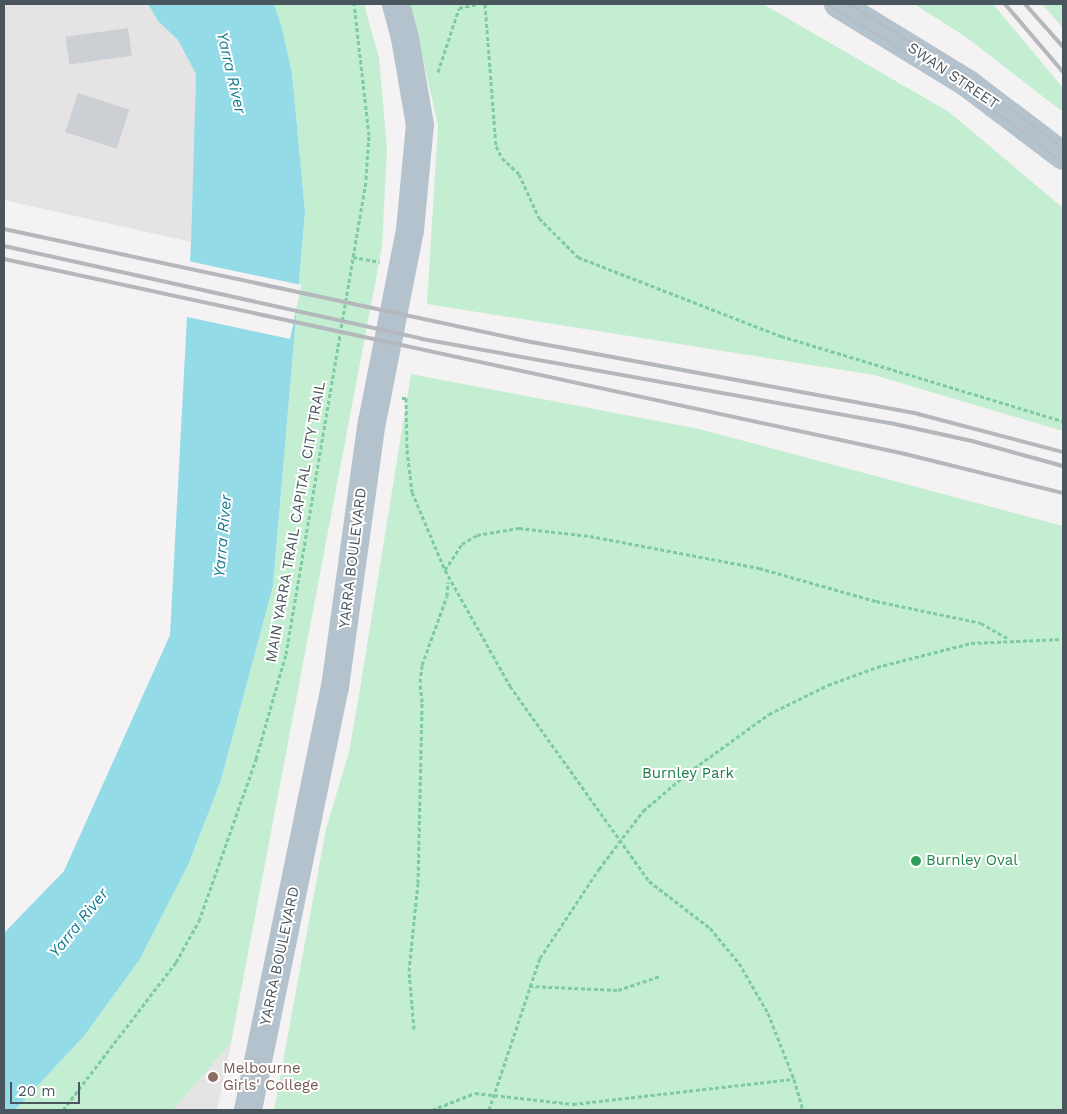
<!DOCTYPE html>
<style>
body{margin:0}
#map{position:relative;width:1067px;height:1114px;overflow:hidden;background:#f4f2f2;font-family:"Work Sans",sans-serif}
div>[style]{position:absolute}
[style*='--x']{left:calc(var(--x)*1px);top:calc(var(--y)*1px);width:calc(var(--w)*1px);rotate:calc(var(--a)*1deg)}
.education>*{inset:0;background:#e5e3e3}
.green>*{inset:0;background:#c4eed2}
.water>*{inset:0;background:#94dbe8}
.pier>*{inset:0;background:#f4f2f2;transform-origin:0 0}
.building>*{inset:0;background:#cccfd4;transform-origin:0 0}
.path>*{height:3px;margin-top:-1.5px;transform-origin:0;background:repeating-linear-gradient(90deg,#7ecaa1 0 4px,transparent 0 6.5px)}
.major>*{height:28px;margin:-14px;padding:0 14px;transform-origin:14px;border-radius:14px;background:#b4c2ce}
.tram>*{height:1px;margin:-0.5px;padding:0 0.5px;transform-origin:0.5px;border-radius:0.5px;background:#b4b7bc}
.rail>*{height:4px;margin:-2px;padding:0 2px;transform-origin:2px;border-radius:2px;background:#b4b7bc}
.dots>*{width:14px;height:14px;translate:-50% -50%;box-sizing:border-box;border:2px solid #fff;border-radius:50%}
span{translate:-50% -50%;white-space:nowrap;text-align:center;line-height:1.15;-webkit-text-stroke:4px #fff;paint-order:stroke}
.street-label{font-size:15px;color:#4a565e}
.park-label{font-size:15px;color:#1d7e49}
.leisure-label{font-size:15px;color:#27864d}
.left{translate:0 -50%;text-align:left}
.education-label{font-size:15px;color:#785e54}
.water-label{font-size:16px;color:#147d90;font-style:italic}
.frame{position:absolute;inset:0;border:5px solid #4a565e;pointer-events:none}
.scale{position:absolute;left:10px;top:1082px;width:70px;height:22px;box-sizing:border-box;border:2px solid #4a565e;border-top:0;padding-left:6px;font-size:15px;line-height:18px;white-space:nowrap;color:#4a565e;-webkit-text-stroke:4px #fff;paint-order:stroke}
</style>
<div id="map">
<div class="education">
<i style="clip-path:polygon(4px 4px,148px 4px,158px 21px,178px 40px,196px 74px,191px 242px,4px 200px)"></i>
<i style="clip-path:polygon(231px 1043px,217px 1110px,173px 1110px)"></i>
</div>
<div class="green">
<i style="clip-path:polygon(274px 4px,364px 4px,379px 58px,387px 149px,382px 247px,231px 1043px,173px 1110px,15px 1110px,84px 1036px,140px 959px,189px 863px,221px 780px,273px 586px,305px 212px,292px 73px)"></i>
<i style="clip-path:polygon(410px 4px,763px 4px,949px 112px,1063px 208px,1063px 431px,874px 375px,427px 304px,438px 125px)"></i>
<i style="clip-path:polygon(914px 4px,993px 4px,1063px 88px,1063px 112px,966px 37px)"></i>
<i style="clip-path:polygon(1042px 4px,1063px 4px,1063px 28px)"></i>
<i style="clip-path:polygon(411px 374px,699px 429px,1063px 526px,1063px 1110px,274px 1110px,326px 829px,349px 752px,359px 695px)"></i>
</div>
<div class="water">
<i style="clip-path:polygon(148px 4px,274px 4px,281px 25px,292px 73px,305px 212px,273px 586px,221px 780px,189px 863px,140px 959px,84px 1036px,15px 1110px,4px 1110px,4px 933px,64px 871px,170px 635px,191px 242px,196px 74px,178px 40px,158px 21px)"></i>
</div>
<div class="pier">
<i style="left:188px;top:261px;width:116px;height:55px;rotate:12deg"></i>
</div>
<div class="building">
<i style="left:128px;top:28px;width:28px;height:63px;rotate:82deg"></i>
<i style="left:78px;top:93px;width:54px;height:41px;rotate:18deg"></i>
</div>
<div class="path">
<i style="--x:485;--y:4;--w:142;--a:85.6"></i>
<i style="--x:496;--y:146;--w:13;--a:63"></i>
<i style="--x:502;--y:158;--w:23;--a:43"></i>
<i style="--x:519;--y:174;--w:48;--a:65.6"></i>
<i style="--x:539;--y:218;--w:55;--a:45"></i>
<i style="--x:578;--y:257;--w:218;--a:21.3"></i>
<i style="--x:781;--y:336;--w:295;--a:16.8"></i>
<i style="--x:438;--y:72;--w:67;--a:-71.8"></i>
<i style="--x:459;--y:8;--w:19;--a:-12"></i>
<i style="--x:353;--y:257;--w:27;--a:10"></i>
<i style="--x:402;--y:398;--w:4;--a:0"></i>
<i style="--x:406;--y:398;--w:52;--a:88.9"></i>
<i style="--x:407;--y:450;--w:42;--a:83.2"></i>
<i style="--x:412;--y:492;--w:85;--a:67.1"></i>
<i style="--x:445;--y:570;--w:31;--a:-57"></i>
<i style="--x:462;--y:544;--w:17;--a:-31"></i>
<i style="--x:477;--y:535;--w:43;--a:-9.5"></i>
<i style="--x:519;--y:528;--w:71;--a:6.4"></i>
<i style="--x:590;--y:536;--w:172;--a:10.7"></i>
<i style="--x:759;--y:568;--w:122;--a:15.8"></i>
<i style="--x:876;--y:601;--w:107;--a:11.8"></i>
<i style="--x:981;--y:623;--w:32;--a:30"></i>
<i style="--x:445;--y:570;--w:133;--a:60.7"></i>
<i style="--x:510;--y:686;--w:239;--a:54.5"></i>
<i style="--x:649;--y:881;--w:77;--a:37.6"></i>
<i style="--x:710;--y:928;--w:45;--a:50.4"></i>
<i style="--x:739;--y:963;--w:58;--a:59.9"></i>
<i style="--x:768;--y:1013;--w:71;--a:68.5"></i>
<i style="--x:794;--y:1079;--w:32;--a:74"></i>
<i style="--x:529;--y:986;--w:89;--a:2.6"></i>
<i style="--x:618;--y:990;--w:44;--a:-18.4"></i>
<i style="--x:414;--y:1029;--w:58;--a:-94.9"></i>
<i style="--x:409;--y:971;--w:88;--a:-84.2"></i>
<i style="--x:418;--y:883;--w:181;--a:-88.7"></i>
<i style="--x:422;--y:702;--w:20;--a:-96"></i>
<i style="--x:420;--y:682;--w:17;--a:-83"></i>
<i style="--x:422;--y:665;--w:73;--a:-70.1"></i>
<i style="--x:447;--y:596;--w:14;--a:-86"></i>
<i style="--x:63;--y:1110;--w:186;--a:-52.6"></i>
<i style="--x:176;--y:962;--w:47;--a:-60.7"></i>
<i style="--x:199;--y:921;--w:172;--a:-70.6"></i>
<i style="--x:256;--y:759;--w:109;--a:-74.1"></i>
<i style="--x:286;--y:654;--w:482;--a:-80.4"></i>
<i style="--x:366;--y:179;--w:44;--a:-86.1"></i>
<i style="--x:369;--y:135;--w:132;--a:-96.5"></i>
<i style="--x:432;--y:1110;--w:46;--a:-21.6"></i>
<i style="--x:475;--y:1093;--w:99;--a:6.4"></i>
<i style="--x:573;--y:1104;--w:222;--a:-6.5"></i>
<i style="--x:489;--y:1110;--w:160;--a:-71.5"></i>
<i style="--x:540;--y:958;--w:107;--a:-56.5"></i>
<i style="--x:599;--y:869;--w:73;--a:-52.8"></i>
<i style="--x:643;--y:811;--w:60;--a:-40.3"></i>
<i style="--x:689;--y:772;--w:99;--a:-35.9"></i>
<i style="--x:769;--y:714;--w:66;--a:-26.2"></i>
<i style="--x:828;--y:685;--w:52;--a:-20.2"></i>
<i style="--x:877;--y:667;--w:97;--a:-14.3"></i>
<i style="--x:971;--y:643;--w:92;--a:-2.5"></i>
</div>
<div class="major">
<i style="--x:838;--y:4;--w:151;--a:31.5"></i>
<i style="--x:967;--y:83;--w:121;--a:37.2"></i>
<i style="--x:248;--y:1110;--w:432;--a:-78.4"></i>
<i style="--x:335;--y:687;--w:268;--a:-82.1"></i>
<i style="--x:372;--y:422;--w:196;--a:-78.8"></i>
<i style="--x:410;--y:230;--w:105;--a:-84.6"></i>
<i style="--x:420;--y:125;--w:88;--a:-99.8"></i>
<i style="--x:405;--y:38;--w:35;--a:-105"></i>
</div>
<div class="tram">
<i style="--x:827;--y:4;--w:159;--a:31.4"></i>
<i style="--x:963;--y:87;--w:126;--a:37.2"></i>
<i style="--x:849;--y:4;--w:142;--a:31.4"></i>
<i style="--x:970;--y:78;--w:116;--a:37"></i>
</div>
<div class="rail">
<i style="--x:1005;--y:4;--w:89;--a:49.5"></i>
<i style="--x:1025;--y:4;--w:57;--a:48.5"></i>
<i style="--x:4;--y:229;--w:534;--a:12.11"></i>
<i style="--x:526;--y:341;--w:399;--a:10.5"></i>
<i style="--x:918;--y:414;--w:150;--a:14.7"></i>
<i style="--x:4;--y:246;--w:428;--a:12.5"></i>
<i style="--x:422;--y:339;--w:475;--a:10.2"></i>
<i style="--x:890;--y:423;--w:84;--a:12.4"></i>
<i style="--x:972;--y:441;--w:94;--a:15.4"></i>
<i style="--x:4;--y:259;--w:922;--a:12.21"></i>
<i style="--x:905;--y:454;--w:163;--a:13.9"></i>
</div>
<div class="dots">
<i style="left:916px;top:861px;background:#2e9e5b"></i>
<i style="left:213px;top:1077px;background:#8d6e63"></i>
</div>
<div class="street-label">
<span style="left:953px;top:76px;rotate:34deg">SWAN STREET</span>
<span style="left:296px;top:522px;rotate:-80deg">MAIN YARRA TRAIL CAPITAL CITY TRAIL</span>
<span style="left:353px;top:558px;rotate:-83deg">YARRA BOULEVARD</span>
<span style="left:280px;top:956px;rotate:-78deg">YARRA BOULEVARD</span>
</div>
<div class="park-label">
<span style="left:688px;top:774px">Burnley Park</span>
</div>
<div class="leisure-label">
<span class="left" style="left:926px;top:861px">Burnley Oval</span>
</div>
<div class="education-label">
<span class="left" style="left:223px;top:1077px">Melbourne<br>Girls' College</span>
</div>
<div class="water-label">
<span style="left:231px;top:73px;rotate:77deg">Yarra River</span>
<span style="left:223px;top:536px;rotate:-85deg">Yarra River</span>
<span style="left:79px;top:923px;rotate:-51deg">Yarra River</span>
</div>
<div class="frame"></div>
<div class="scale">20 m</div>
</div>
